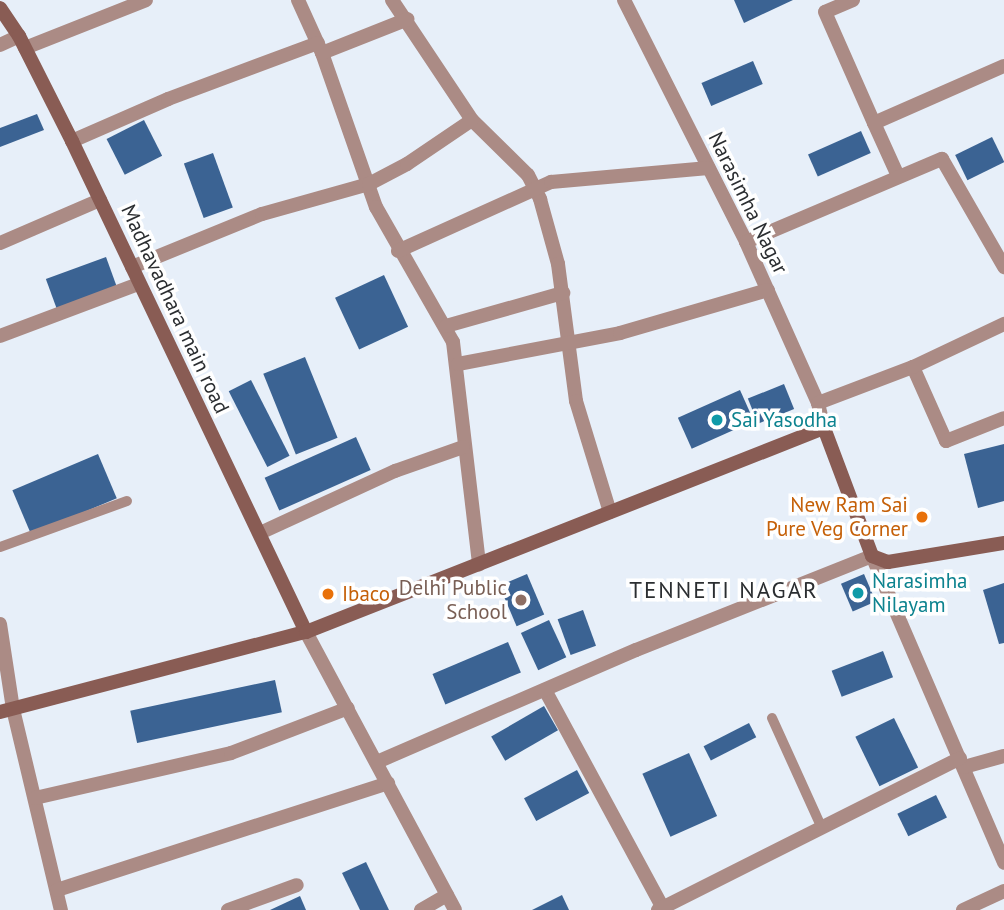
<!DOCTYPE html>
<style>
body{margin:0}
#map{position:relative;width:1004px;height:910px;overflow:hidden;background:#e7eff9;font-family:"PT Sans",sans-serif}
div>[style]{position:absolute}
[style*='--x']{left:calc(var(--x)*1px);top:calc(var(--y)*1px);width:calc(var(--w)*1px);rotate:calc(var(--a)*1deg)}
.building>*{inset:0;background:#3b6393;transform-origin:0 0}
.service>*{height:10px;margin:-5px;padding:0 5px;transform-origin:5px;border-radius:5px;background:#ab8b85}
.minor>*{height:14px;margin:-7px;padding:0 7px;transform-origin:7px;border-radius:7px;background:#ab8b85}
.tertiary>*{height:14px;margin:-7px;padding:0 7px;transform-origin:7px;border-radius:7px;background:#ab8b85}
.secondary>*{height:14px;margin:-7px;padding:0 7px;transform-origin:7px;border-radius:7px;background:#895c54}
.dots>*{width:19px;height:19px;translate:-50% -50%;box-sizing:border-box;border:4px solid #fff;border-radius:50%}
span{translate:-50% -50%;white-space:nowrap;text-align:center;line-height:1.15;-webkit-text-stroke:7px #fff;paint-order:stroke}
.street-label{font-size:21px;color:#2b2e31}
.culture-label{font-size:21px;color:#0d838f}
.left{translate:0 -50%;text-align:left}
.food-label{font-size:21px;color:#c56008}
.right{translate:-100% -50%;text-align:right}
.education-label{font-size:21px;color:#785e54}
.neighbourhood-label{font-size:23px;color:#2b2e31;letter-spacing:2px}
</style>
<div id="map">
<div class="building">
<i style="clip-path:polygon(734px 0,793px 0,744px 23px)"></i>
<i style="left:753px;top:61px;width:25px;height:56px;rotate:67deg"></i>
<i style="clip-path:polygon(37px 114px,44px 130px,0 147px,0 128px)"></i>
<i style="left:144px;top:120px;width:40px;height:42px;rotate:63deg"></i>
<i style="left:861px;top:131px;width:24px;height:58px;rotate:66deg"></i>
<i style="left:992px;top:137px;width:28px;height:41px;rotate:64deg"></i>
<i style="left:213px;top:153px;width:58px;height:31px;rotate:70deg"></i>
<i style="left:106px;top:257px;width:35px;height:64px;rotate:70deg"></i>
<i style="left:384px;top:275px;width:57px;height:54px;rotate:65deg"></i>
<i style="left:305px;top:357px;width:87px;height:45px;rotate:68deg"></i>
<i style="left:251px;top:380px;width:85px;height:25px;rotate:63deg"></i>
<i style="left:784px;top:384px;width:27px;height:39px;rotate:68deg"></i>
<i style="left:740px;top:390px;width:34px;height:68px;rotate:66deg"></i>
<i style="left:356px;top:437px;width:36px;height:100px;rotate:66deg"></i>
<i style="clip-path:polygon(1004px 444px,1004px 501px,978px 508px,964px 454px)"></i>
<i style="left:98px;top:454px;width:48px;height:93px;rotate:67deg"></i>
<i style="left:527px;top:574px;width:44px;height:30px;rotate:67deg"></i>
<i style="left:864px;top:574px;width:30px;height:25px;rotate:67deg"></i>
<i style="clip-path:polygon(1004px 583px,1004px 643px,999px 644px,983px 590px)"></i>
<i style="left:583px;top:610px;width:38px;height:27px;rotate:70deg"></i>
<i style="left:549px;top:620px;width:41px;height:31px;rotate:65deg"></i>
<i style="left:508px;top:642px;width:33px;height:82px;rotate:67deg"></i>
<i style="left:883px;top:651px;width:28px;height:55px;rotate:69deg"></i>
<i style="left:275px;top:680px;width:33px;height:148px;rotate:78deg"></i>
<i style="left:544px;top:706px;width:28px;height:61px;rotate:60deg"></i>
<i style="left:894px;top:718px;width:55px;height:43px;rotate:64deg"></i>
<i style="left:749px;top:723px;width:16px;height:51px;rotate:63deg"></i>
<i style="left:689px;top:753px;width:69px;height:51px;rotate:66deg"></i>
<i style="left:577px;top:770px;width:26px;height:60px;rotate:62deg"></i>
<i style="left:936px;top:795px;width:25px;height:43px;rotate:64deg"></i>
<i style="clip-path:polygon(366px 862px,389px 910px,360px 910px,342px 873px)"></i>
<i style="clip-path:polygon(562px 895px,569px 910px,532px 910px)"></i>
<i style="clip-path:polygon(300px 896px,306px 910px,270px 910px)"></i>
</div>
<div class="service">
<i style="--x:0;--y:547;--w:135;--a:-19.9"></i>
<i style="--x:772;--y:718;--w:121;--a:65.6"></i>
</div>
<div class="minor">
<i style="--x:298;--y:0;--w:58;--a:65.6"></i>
<i style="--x:322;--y:53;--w:163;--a:70.7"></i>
<i style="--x:376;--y:207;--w:155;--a:60.3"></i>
<i style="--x:453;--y:342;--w:224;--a:83.3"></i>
<i style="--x:392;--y:0;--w:144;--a:56.3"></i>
<i style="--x:472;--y:120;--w:78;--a:44.5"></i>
<i style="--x:528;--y:175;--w:27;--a:63"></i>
<i style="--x:540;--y:199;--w:67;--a:74.5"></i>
<i style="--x:558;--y:264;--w:138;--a:82.5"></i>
<i style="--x:576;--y:401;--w:116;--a:73"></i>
<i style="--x:624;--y:0;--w:271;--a:63.2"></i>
<i style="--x:746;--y:242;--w:176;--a:65.9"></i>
<i style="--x:818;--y:403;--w:26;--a:77"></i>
<i style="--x:853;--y:0;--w:30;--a:157"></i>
<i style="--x:825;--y:12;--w:121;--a:66.2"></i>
<i style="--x:874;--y:123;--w:142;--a:-23.7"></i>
<i style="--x:25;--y:48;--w:130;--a:-21.6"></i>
<i style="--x:322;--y:53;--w:92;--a:-21.6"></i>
<i style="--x:874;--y:123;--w:58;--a:65.6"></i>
<i style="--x:72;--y:141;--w:105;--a:-23.6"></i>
<i style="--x:168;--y:99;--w:160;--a:-20.5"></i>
<i style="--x:746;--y:242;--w:213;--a:-23"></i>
<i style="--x:942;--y:159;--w:125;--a:60.1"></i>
<i style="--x:0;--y:243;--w:109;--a:-23.3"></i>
<i style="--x:398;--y:251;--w:168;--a:-24.3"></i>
<i style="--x:551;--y:182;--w:158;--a:-5.1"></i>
<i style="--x:132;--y:267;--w:140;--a:-22.2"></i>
<i style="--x:262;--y:214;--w:111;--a:-15.7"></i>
<i style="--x:369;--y:184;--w:43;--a:-27.8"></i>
<i style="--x:407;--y:164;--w:78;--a:-34.1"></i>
<i style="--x:446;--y:326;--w:122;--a:-15.8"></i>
<i style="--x:0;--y:336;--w:147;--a:-20.6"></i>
<i style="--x:458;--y:364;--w:165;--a:-10.8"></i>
<i style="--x:620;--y:333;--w:154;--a:-16.2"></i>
<i style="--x:913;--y:367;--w:81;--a:66"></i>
<i style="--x:946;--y:441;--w:62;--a:-21.6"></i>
<i style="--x:818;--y:403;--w:102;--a:-20.8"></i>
<i style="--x:913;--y:367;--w:101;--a:-25.3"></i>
<i style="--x:260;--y:533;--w:149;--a:-24.7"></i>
<i style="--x:395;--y:471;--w:72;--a:-19.4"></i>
<i style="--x:0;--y:624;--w:86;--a:81.3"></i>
<i style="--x:13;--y:709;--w:207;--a:76.6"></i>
<i style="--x:545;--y:690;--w:248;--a:61.6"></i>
<i style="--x:377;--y:762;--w:282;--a:-23.4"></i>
<i style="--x:636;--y:650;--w:254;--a:-21.7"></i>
<i style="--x:872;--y:556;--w:334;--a:66.7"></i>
<i style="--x:964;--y:767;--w:41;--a:-15.4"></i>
<i style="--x:35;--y:798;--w:201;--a:-12.9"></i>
<i style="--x:231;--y:753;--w:125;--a:-21"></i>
<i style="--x:57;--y:890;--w:348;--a:-17.9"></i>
<i style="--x:228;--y:910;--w:73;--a:-19.9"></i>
<i style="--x:421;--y:910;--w:30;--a:-30"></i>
<i style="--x:658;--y:910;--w:338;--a:-26.7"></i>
<i style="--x:963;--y:910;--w:45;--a:-24.9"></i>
</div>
<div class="tertiary">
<i style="--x:0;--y:45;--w:21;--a:-25"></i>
<i style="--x:306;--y:632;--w:315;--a:61.8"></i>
</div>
<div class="secondary">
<i style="--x:0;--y:8;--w:34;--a:56"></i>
<i style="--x:19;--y:36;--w:118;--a:63.2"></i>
<i style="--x:72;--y:141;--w:544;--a:64.52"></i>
<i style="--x:0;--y:712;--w:316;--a:-14.7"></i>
<i style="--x:306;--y:632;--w:557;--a:-21.5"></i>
<i style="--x:824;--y:428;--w:137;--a:69.4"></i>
<i style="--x:872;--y:556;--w:17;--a:21"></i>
<i style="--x:888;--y:562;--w:118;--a:-9.3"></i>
</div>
<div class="dots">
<i style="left:717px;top:420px;background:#0f9aa8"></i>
<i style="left:922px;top:517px;background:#e8710a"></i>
<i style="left:858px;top:593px;background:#0f9aa8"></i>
<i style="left:328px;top:594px;background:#e8710a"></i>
<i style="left:521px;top:600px;background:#8d6e63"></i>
</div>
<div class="street-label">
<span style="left:748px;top:203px;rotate:64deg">Narasimha Nagar</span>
<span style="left:175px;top:309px;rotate:65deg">Madhavadhara main road</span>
</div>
<div class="culture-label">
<span class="left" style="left:731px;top:420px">Sai Yasodha</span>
<span class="left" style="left:872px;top:593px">Narasimha<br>Nilayam</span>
</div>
<div class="food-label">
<span class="right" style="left:908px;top:517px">New Ram Sai<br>Pure Veg Corner</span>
<span class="left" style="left:342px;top:594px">Ibaco</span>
</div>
<div class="education-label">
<span class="right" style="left:507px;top:600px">Delhi Public<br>School</span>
</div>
<div class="neighbourhood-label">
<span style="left:724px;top:590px">TENNETI NAGAR</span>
</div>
</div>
